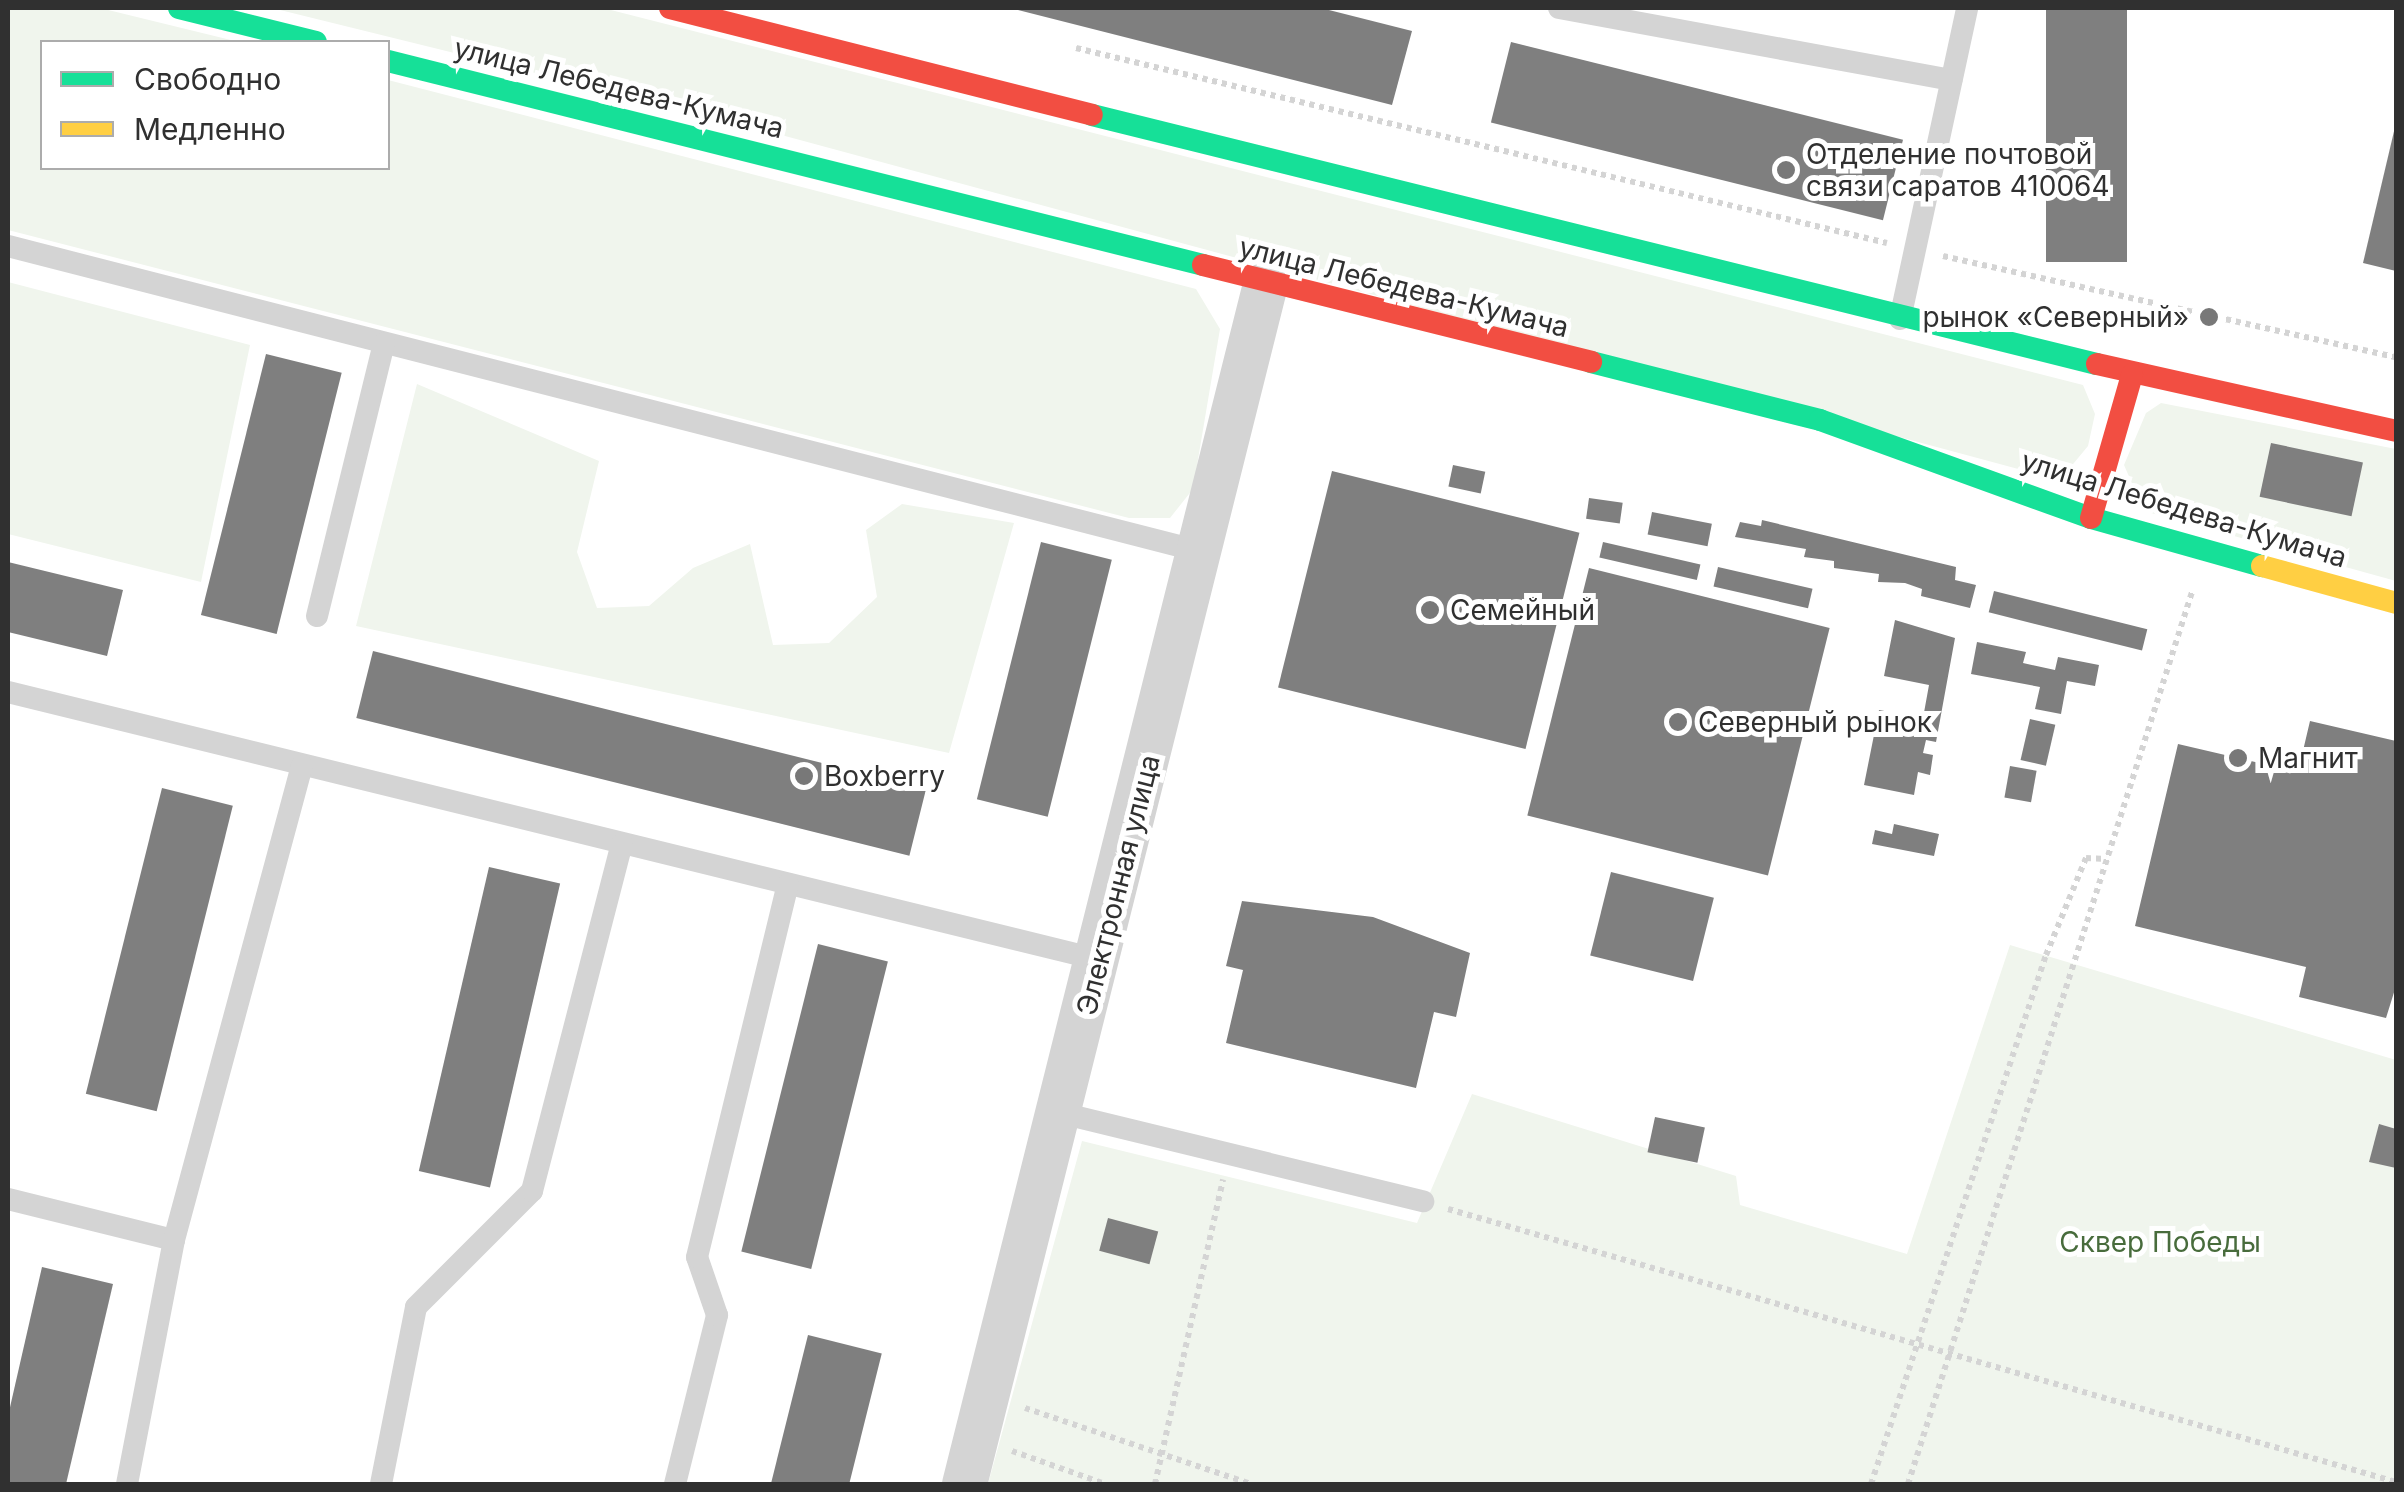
<!DOCTYPE html>
<meta charset="utf-8">
<style>
body{margin:0}
#map{position:relative;width:2404px;height:1492px;overflow:hidden;background:#fff;font-family:Inter,sans-serif}
div>[style]{position:absolute}
[style*='--x']{left:calc(var(--x)*1px);top:calc(var(--y)*1px);width:calc(var(--w)*1px);rotate:calc(var(--a)*1deg)}
.green>*{inset:0;background:#f0f5ed}
.building>*{inset:0;background:#7f7f7f;transform-origin:0 0}
.path>*{height:6px;margin-top:-3px;transform-origin:0;background:repeating-linear-gradient(90deg,#d4d4d4 0 5px,transparent 0 10px)}
.lane>*{height:22px;margin:-11px;padding:0 11px;transform-origin:11px;border-radius:11px;background:#d4d4d4}
.street>*{height:45px;margin:-22.5px;padding:0 22.5px;transform-origin:22.5px;border-radius:22.5px;background:#d4d4d4}
.fast>*{height:22px;margin:-11px;padding:0 11px;transform-origin:11px;border-radius:11px;background:#16e098}
.slow>*{height:22px;margin:-11px;padding:0 11px;transform-origin:11px;border-radius:11px;background:#ffcf43}
.jam>*{height:22px;margin:-11px;padding:0 11px;transform-origin:11px;border-radius:11px;background:#f24e42}
.dots>*{width:28px;height:28px;translate:-50% -50%;box-sizing:border-box;border:5px solid #fff;border-radius:50%}
span{translate:-50% -50%;white-space:nowrap;text-align:center;line-height:1.15;-webkit-text-stroke:10px #fff;paint-order:stroke}
.street-label{font-size:28px;color:#303030}
.poi-label{font-size:28px;color:#303030}
.left{translate:0 -50%;text-align:left}
.right{translate:-100% -50%;text-align:right}
.park-label{font-size:28px;color:#486c3c}
.frame{position:absolute;inset:0;border:10px solid #303030;pointer-events:none}
.legend{position:absolute;left:40px;top:40px;width:350px;height:130px;box-sizing:border-box;background:#fff;border:2px solid #acacac;margin:0;padding:12px 18px;list-style:none;font-size:30px;color:#303030}
.legend li{display:flex;align-items:center;gap:20px;height:50px}
.legend b{width:50px;border:2px solid #acacac}
</style>
<div id="map">
<div class="green">
<i style="clip-path:polygon(8px 8px,100px 8px,239px 42px,42px 42px,42px 168px,388px 168px,388px 80px,1196px 289px,1220px 329px,1193px 489px,1170px 518px,1129px 518px,8px 230px)"></i>
<i style="clip-path:polygon(272px 8px,603px 8px,2083px 385px,2095px 414px,2088px 446px,2064px 475px,2044px 476px,737px 123px)"></i>
<i style="clip-path:polygon(8px 282px,250px 345px,201px 582px,8px 534px)"></i>
<i style="clip-path:polygon(417px 384px,599px 461px,577px 552px,597px 608px,649px 606px,693px 568px,750px 544px,773px 645px,829px 643px,877px 597px,866px 530px,902px 504px,1014px 523px,949px 753px,356px 626px)"></i>
<i style="clip-path:polygon(2161px 403px,2396px 449px,2396px 581px,2144px 511px,2124px 465px,2146px 413px)"></i>
<i style="clip-path:polygon(2010px 945px,2396px 1060px,2396px 1484px,988px 1484px,1082px 1141px,1417px 1223px,1472px 1094px,1736px 1176px,1740px 1205px,1907px 1254px)"></i>
</div>
<div class="building">
<i style="clip-path:polygon(1321px 8px,1412px 31px,1392px 105px,1014px 9px)"></i>
<i style="left:2046px;top:8px;width:81px;height:254px"></i>
<i style="left:1511px;top:42px;width:404px;height:83px;rotate:14deg"></i>
<i style="clip-path:polygon(2395px 127px,2396px 128px,2396px 271px,2363px 263px)"></i>
<i style="left:266px;top:354px;width:78px;height:269px;rotate:14deg"></i>
<i style="left:2271px;top:443px;width:94px;height:55px;rotate:12deg"></i>
<i style="left:1453px;top:465px;width:33px;height:22px;rotate:12deg"></i>
<i style="left:1332px;top:471px;width:255px;height:223px;rotate:14deg"></i>
<i style="left:1589px;top:498px;width:34px;height:21px;rotate:8deg"></i>
<i style="left:1652px;top:512px;width:61px;height:23px;rotate:11deg"></i>
<i style="clip-path:polygon(1762px 520px,1956px 567px,1955px 580px,1976px 585px,1970px 608px,1921px 596px,1922px 589px,1905px 583px,1878px 582px,1879px 574px,1834px 568px,1834px 561px,1804px 557px,1806px 549px,1735px 537px,1740px 522px,1761px 526px)"></i>
<i style="left:1041px;top:542px;width:73px;height:265px;rotate:14deg"></i>
<i style="left:1603px;top:542px;width:100px;height:16px;rotate:13deg"></i>
<i style="clip-path:polygon(8px 562px,123px 590px,107px 656px,8px 632px)"></i>
<i style="left:1718px;top:567px;width:97px;height:20px;rotate:13deg"></i>
<i style="left:1589px;top:568px;width:248px;height:255px;rotate:14deg"></i>
<i style="left:1994px;top:591px;width:158px;height:22px;rotate:14deg"></i>
<i style="clip-path:polygon(1895px 620px,1955px 638px,1936px 742px,1926px 740px,1923px 753px,1933px 755px,1930px 775px,1918px 772px,1914px 795px,1864px 785px,1879px 710px,1923px 718px,1929px 685px,1884px 676px)"></i>
<i style="clip-path:polygon(1977px 642px,2026px 652px,2023px 663px,2055px 670px,2058px 657px,2099px 665px,2095px 686px,2067px 681px,2061px 714px,2035px 709px,2040px 687px,1971px 674px)"></i>
<i style="left:373px;top:651px;width:570px;height:69px;rotate:14deg"></i>
<i style="left:2030px;top:719px;width:26px;height:42px;rotate:13deg"></i>
<i style="clip-path:polygon(2310px 721px,2396px 741px,2396px 986px,2386px 1018px,2299px 997px,2306px 967px,2135px 926px,2178px 744px,2298px 772px)"></i>
<i style="left:2010px;top:766px;width:27px;height:32px;rotate:10deg"></i>
<i style="left:162px;top:788px;width:73px;height:315px;rotate:14deg"></i>
<i style="clip-path:polygon(1894px 824px,1939px 834px,1934px 856px,1872px 844px,1875px 830px,1892px 834px)"></i>
<i style="left:489px;top:867px;width:73px;height:312px;rotate:13deg"></i>
<i style="left:1611px;top:872px;width:106px;height:86px;rotate:14deg"></i>
<i style="clip-path:polygon(1242px 901px,1373px 917px,1470px 953px,1456px 1017px,1434px 1012px,1416px 1088px,1226px 1043px,1243px 970px,1226px 966px)"></i>
<i style="left:818px;top:944px;width:72px;height:317px;rotate:14deg"></i>
<i style="left:1655px;top:1117px;width:51px;height:36px;rotate:12deg"></i>
<i style="clip-path:polygon(2379px 1124px,2396px 1129px,2396px 1168px,2369px 1162px)"></i>
<i style="left:1108px;top:1218px;width:52px;height:34px;rotate:15deg"></i>
<i style="clip-path:polygon(42px 1267px,113px 1284px,66px 1484px,8px 1484px,8px 1416px)"></i>
<i style="left:808px;top:1335px;width:76px;height:153px;rotate:14deg"></i>
</div>
<div class="path">
<i style="--x:1076;--y:48;--w:834;--a:13.52"></i>
<i style="--x:1943;--y:256;--w:464;--a:12.6"></i>
<i style="--x:1448;--y:1209;--w:987;--a:16.07"></i>
<i style="--x:1025;--y:1408;--w:238;--a:18.6"></i>
<i style="--x:1012;--y:1451;--w:99;--a:19.5"></i>
<i style="--x:1155;--y:1484;--w:312;--a:-77.4"></i>
<i style="--x:1871;--y:1484;--w:557;--a:-71.7"></i>
<i style="--x:2046;--y:955;--w:105;--a:-67.6"></i>
<i style="--x:2086;--y:858;--w:20;--a:3"></i>
<i style="--x:1908;--y:1484;--w:936;--a:-72.34"></i>
</div>
<div class="lane">
<i style="--x:1559;--y:8;--w:399;--a:10.4"></i>
<i style="--x:8;--y:246;--w:1233;--a:14.37"></i>
<i style="--x:1900;--y:319;--w:318;--a:-77.8"></i>
<i style="--x:317;--y:616;--w:281;--a:-76.2"></i>
<i style="--x:8;--y:692;--w:1124;--a:13.79"></i>
<i style="--x:1061;--y:1113;--w:373;--a:13.7"></i>
<i style="--x:8;--y:1199;--w:171;--a:13.9"></i>
<i style="--x:127;--y:1484;--w:248;--a:-79.1"></i>
<i style="--x:174;--y:1240;--w:491;--a:-74.9"></i>
<i style="--x:381;--y:1484;--w:180;--a:-78.8"></i>
<i style="--x:416;--y:1307;--w:164;--a:-45"></i>
<i style="--x:532;--y:1191;--w:358;--a:-75.5"></i>
<i style="--x:675;--y:1484;--w:174;--a:-76"></i>
<i style="--x:717;--y:1315;--w:61;--a:-109"></i>
<i style="--x:697;--y:1257;--w:384;--a:-76.3"></i>
</div>
<div class="street">
<i style="--x:964;--y:1484;--w:1237;--a:-75.92"></i>
</div>
<div class="fast">
<i style="--x:179;--y:8;--w:141;--a:13.9"></i>
<i style="--x:388;--y:61;--w:840;--a:14.05"></i>
<i style="--x:1092;--y:115;--w:1035;--a:13.92"></i>
<i style="--x:1591;--y:362;--w:236;--a:14.2"></i>
<i style="--x:1820;--y:420;--w:288;--a:19.9"></i>
<i style="--x:2091;--y:518;--w:178;--a:15.7"></i>
</div>
<div class="slow">
<i style="--x:2262;--y:566;--w:139;--a:15.4"></i>
</div>
<div class="jam">
<i style="--x:670;--y:8;--w:435;--a:14.2"></i>
<i style="--x:1203;--y:265;--w:400;--a:14"></i>
<i style="--x:2097;--y:364;--w:306;--a:12.6"></i>
<i style="--x:2091;--y:518;--w:149;--a:-74"></i>
</div>
<div class="dots">
<i style="left:1786px;top:170px;background:#787878"></i>
<i style="left:2209px;top:317px;background:#787878"></i>
<i style="left:1430px;top:610px;background:#787878"></i>
<i style="left:1678px;top:722px;background:#787878"></i>
<i style="left:2238px;top:758px;background:#787878"></i>
<i style="left:804px;top:776px;background:#787878"></i>
</div>
<div class="street-label">
<span style="left:619px;top:88px;rotate:14deg">улица Лебедева-Кумача</span>
<span style="left:1404px;top:287px;rotate:14deg">улица Лебедева-Кумача</span>
<span style="left:2184px;top:509px;rotate:17deg">улица Лебедева-Кумача</span>
<span style="left:1118px;top:885px;rotate:-76deg">Электронная улица</span>
</div>
<div class="poi-label">
<span class="left" style="left:1806px;top:170px">Отделение почтовой<br>связи саратов 410064</span>
<span class="right" style="left:2189px;top:317px">рынок «Северный»</span>
<span class="left" style="left:1450px;top:610px">Семейный</span>
<span class="left" style="left:1698px;top:722px">Северный рынок</span>
<span class="left" style="left:2258px;top:758px">Магнит</span>
<span class="left" style="left:824px;top:776px">Boxberry</span>
</div>
<div class="park-label">
<span style="left:2160px;top:1242px">Сквер Победы</span>
</div>
<div class="frame"></div>
<ul class="legend">
<li><b style="height:12px;background:#16e098"></b>Свободно</li>
<li><b style="height:12px;background:#ffcf43"></b>Медленно</li>
</ul>
</div>
